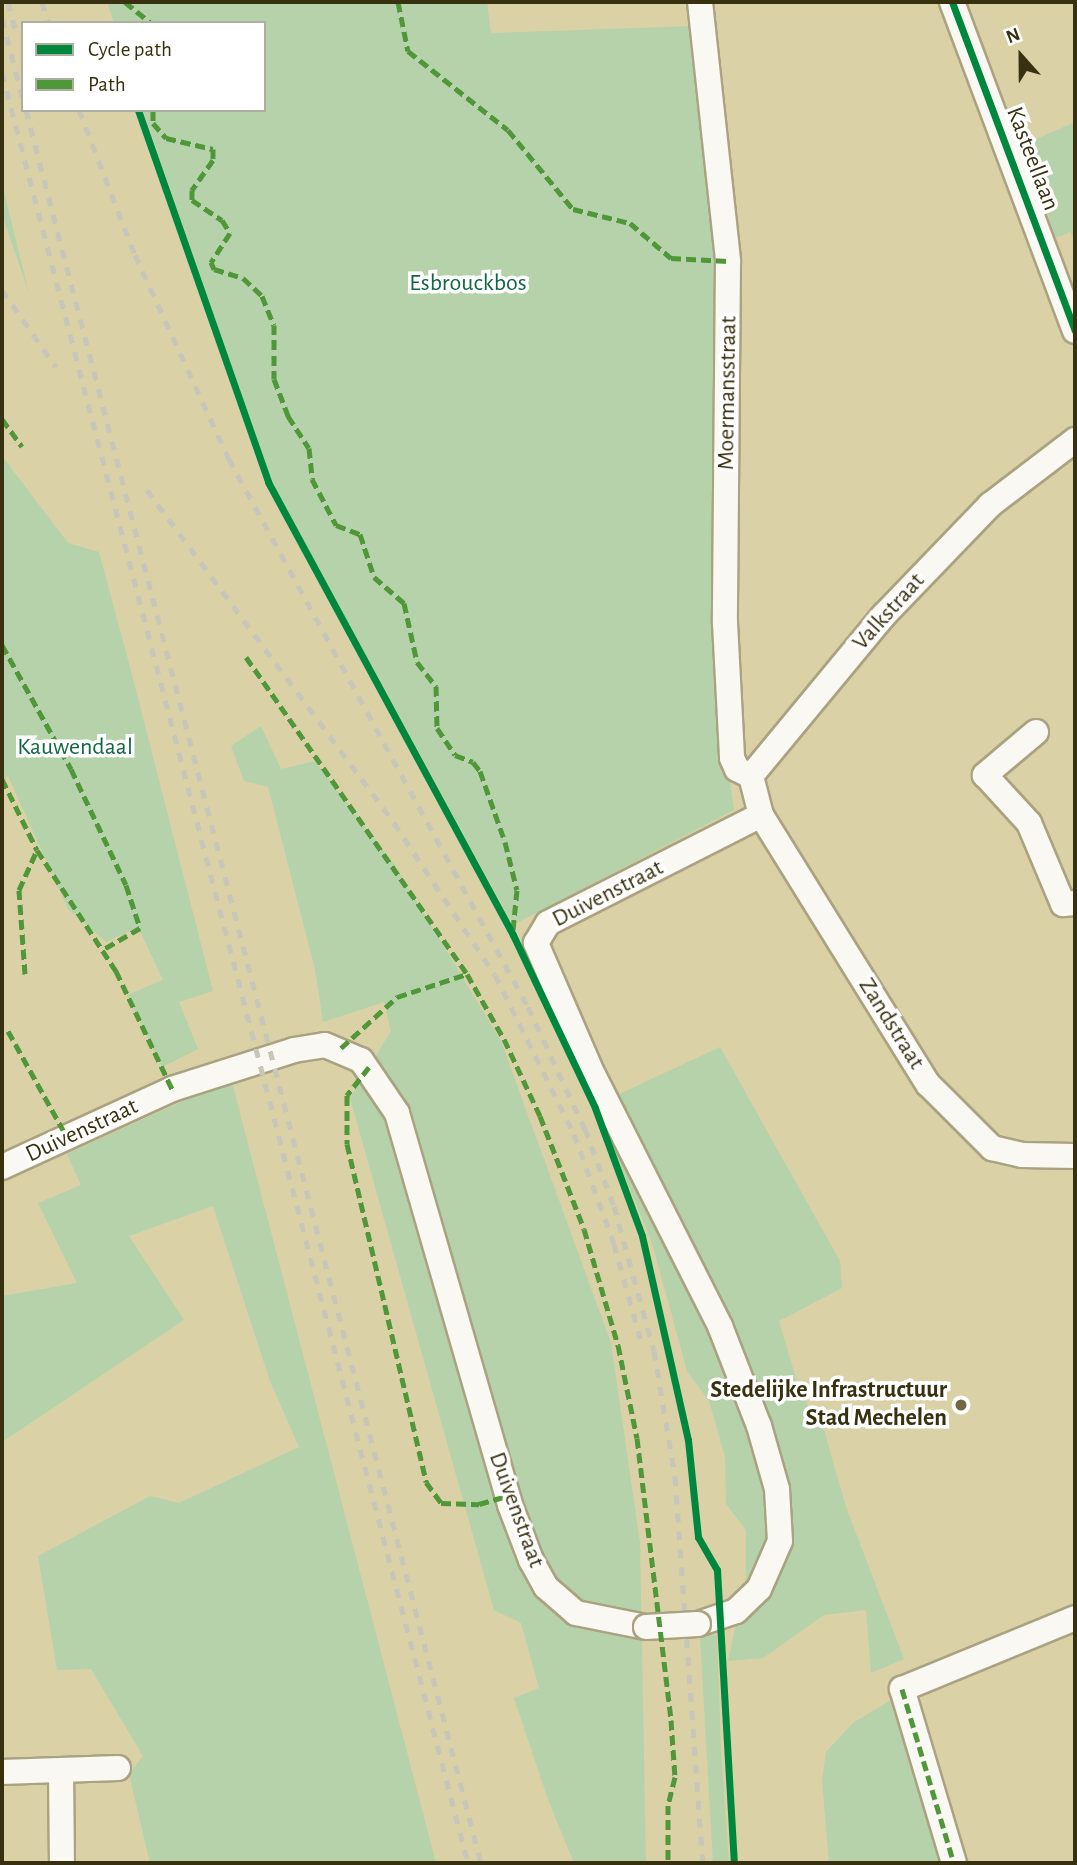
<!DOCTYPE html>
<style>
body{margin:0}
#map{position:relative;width:1077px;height:1865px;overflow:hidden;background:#dad1a6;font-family:"Alegreya Sans",sans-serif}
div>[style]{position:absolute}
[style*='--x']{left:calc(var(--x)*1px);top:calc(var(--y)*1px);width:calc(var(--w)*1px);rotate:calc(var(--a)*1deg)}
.green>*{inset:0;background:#b5d2aa}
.roads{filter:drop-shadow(2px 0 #aaa280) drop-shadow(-2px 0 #aaa280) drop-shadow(0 2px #aaa280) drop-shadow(0 -2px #aaa280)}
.minor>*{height:24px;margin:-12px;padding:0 12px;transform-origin:12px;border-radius:12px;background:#f9f8f2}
.rail>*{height:5px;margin-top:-2.5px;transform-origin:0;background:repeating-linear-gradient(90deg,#c8c5b9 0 9px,transparent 0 18px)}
.bridges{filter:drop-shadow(2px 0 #aaa280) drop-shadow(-2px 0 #aaa280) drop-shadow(0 2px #aaa280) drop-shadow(0 -2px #aaa280)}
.minor-bridge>*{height:24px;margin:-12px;padding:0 12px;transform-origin:12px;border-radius:12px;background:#f9f8f2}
.quiet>*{height:5px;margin-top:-2.5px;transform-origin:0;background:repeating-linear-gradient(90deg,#509739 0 10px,transparent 0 15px)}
.cycleway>*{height:7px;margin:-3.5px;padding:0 3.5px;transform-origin:3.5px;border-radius:3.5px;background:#00873e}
.dots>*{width:19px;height:19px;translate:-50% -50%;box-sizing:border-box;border:4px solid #fff;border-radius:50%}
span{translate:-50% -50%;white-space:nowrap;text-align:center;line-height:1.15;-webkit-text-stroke:7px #fff;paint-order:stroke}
.street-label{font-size:24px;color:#383110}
.park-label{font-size:24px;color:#106740}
.poi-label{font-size:24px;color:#383110;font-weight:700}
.right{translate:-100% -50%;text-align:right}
.frame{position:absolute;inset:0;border:4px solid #383110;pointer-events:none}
.legend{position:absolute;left:21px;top:21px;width:245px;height:91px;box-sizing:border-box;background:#fff;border:2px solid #afad9f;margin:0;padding:9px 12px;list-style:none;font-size:21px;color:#383110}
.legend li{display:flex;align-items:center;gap:14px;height:35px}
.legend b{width:35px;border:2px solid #afad9f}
.north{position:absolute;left:986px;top:21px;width:70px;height:70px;-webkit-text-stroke:5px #fff;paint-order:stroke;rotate:339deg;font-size:19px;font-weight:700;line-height:28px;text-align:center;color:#383110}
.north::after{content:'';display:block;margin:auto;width:24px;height:32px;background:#383110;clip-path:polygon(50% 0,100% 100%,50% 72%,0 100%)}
</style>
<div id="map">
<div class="green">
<i style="clip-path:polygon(107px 2px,487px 2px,491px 33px,693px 26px,720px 263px,728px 768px,734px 810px,513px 925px,271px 480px,143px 110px,264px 110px,264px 23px,114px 23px)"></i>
<i style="clip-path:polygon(1075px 122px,1075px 241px,1070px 232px,1055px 238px,1027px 143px)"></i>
<i style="clip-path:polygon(2px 184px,29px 293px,2px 215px)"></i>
<i style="clip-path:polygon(2px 456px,68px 543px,99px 552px,131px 671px,213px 991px,179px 1002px,198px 1049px,162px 1067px,127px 995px,163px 980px,138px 927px,106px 942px,68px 909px,8px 776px,2px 783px)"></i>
<i style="clip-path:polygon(261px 726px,281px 769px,315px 761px,394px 864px,501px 1041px,611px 1343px,640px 1543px,646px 1863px,574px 1863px,549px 1802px,514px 1698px,539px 1688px,521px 1623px,494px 1610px,350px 1098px,391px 1031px,384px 1002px,323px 1022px,315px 969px,268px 787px,244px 781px,231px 746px)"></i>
<i style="clip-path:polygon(720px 1047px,840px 1261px,842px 1288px,779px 1321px,801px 1395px,824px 1430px,846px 1507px,904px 1659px,871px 1673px,866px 1610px,824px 1615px,763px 1658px,728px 1661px,746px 1579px,746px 1530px,726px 1504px,725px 1457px,709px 1401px,687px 1371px,652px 1243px,596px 1105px)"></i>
<i style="clip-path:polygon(231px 1079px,436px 1863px,150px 1863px,129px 1774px,143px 1756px,91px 1669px,57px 1670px,38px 1556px,150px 1496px,179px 1503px,299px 1447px,270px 1381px,213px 1206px,129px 1236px,184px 1320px,2px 1442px,2px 1296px,77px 1283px,38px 1203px,81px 1185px,67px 1154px)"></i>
<i style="clip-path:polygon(717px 1635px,721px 1749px,729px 1863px,713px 1863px,700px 1636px)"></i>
<i style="clip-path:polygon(891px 1700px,902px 1714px,947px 1863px,829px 1863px,822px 1780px,826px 1752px,853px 1723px)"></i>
</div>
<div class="roads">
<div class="minor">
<i style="--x:700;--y:2;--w:261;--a:83.8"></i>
<i style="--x:728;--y:261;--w:362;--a:90.5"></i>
<i style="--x:725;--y:623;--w:135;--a:87"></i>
<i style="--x:732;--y:758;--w:12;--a:66"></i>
<i style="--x:737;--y:769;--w:16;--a:27"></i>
<i style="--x:952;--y:2;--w:351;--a:69.5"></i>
<i style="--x:1075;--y:440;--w:107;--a:142.6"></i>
<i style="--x:990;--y:505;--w:153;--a:133.9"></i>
<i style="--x:884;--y:615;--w:209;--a:129.6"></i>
<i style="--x:751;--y:776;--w:40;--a:75.6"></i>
<i style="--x:761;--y:815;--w:317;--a:58.2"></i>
<i style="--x:928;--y:1084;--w:91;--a:45"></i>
<i style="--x:992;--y:1148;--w:31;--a:13"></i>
<i style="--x:1022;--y:1155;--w:53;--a:1.1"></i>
<i style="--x:1036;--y:732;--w:67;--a:139.9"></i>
<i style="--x:985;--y:775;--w:65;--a:47.5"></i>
<i style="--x:1029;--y:823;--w:88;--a:67.2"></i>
<i style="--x:1063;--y:904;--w:12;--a:-5"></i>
<i style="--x:2;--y:1167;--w:187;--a:-24.6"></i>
<i style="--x:172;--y:1089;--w:128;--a:-17.7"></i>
<i style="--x:294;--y:1050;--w:31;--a:-9"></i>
<i style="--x:325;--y:1045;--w:39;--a:23"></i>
<i style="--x:361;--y:1060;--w:64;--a:55.8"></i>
<i style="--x:397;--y:1113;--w:408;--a:73.9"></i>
<i style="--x:510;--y:1505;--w:59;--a:69.1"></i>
<i style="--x:531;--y:1560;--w:31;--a:61"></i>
<i style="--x:546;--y:1587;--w:40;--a:41"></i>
<i style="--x:576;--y:1613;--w:71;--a:11.3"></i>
<i style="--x:698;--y:1624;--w:40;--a:-18.9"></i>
<i style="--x:736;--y:1611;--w:32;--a:-44"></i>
<i style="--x:759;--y:1589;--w:52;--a:-66.4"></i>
<i style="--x:780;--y:1541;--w:52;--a:-93.3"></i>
<i style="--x:777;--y:1489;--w:66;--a:-105.9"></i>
<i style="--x:759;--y:1426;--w:107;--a:-111.3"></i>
<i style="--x:720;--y:1326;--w:281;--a:-116.8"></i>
<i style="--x:593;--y:1075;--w:144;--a:-113.4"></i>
<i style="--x:536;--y:943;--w:23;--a:-59"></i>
<i style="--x:548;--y:923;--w:239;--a:-26.9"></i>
<i style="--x:61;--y:1771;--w:92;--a:89.4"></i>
<i style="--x:2;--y:1772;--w:116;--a:-2"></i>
<i style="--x:954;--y:1863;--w:182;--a:-106.6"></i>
<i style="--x:902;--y:1689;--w:187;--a:-22.3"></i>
</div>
</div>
<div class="rail">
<i style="--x:8;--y:2;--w:31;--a:75"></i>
<i style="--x:42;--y:2;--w:22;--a:72"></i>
<i style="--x:2;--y:19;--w:83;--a:75.3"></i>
<i style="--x:2;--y:73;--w:1850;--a:75.41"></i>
<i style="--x:26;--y:110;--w:1811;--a:75.45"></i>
<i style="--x:79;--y:110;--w:155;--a:68.9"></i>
<i style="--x:135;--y:255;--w:225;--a:65.3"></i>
<i style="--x:229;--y:459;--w:624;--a:61.38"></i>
<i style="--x:528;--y:1007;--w:135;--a:65"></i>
<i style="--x:585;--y:1129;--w:82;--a:69.4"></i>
<i style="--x:614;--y:1206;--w:150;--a:74.6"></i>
<i style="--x:654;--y:1351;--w:128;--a:80.5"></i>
<i style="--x:675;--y:1477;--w:387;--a:85.9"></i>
<i style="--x:2;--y:290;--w:94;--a:55"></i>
<i style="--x:147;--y:490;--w:415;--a:53.4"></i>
<i style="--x:394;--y:823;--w:182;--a:56.4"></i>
<i style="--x:495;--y:975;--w:178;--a:63.6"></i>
<i style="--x:574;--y:1134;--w:117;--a:70"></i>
<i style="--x:614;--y:1244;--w:98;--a:74.5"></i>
</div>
<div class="bridges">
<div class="minor-bridge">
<i style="--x:646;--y:1627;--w:52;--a:-3.3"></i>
</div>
</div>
<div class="quiet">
<i style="--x:125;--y:2;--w:33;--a:39"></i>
<i style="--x:398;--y:2;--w:50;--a:78.5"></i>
<i style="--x:408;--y:51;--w:127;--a:38.3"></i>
<i style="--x:508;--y:130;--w:102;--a:50.6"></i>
<i style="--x:573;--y:209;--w:59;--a:13.8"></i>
<i style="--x:630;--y:223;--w:54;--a:40.5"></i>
<i style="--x:671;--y:258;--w:57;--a:3"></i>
<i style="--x:153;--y:110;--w:13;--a:90"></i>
<i style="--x:153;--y:123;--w:20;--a:49"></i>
<i style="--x:166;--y:138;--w:48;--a:13.2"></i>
<i style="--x:213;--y:149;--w:11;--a:90"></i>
<i style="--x:213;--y:160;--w:37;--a:125"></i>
<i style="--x:192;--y:190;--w:10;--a:90"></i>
<i style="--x:192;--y:200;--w:36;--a:34"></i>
<i style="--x:222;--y:220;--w:15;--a:58"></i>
<i style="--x:230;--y:233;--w:35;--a:123"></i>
<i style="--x:211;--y:262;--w:8;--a:67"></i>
<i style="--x:214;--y:269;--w:30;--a:17"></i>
<i style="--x:243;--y:278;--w:26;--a:43"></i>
<i style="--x:262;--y:296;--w:31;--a:68"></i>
<i style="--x:274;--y:325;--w:54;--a:90"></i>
<i style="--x:274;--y:379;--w:40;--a:69"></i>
<i style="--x:288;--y:416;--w:38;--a:57"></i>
<i style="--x:309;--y:448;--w:31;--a:84"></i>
<i style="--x:312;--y:479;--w:52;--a:62.4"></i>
<i style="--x:336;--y:525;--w:26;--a:21"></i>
<i style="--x:360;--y:534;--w:45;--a:72"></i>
<i style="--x:374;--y:577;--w:40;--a:41"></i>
<i style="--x:404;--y:603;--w:60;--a:77.6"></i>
<i style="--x:417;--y:662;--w:31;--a:52"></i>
<i style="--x:436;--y:686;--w:42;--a:88.6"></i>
<i style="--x:437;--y:728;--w:32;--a:56"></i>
<i style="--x:455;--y:755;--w:19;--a:21"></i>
<i style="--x:473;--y:762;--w:11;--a:52"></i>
<i style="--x:480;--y:771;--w:75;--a:70.6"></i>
<i style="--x:505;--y:842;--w:49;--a:76"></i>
<i style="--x:517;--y:890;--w:40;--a:95.7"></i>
<i style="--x:2;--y:419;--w:34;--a:54"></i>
<i style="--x:2;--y:645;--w:142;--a:60.9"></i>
<i style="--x:71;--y:769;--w:128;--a:64.6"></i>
<i style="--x:126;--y:885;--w:45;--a:72"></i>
<i style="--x:140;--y:928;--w:42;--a:149.7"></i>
<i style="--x:246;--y:657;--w:386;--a:55.1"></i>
<i style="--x:2;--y:779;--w:79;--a:63.8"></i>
<i style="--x:37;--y:850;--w:145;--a:56.9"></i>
<i style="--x:116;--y:971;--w:131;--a:64.6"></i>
<i style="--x:25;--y:974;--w:84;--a:-94.1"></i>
<i style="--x:19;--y:890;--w:44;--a:-65.8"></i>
<i style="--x:8;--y:1031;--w:124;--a:60.9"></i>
<i style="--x:341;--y:1048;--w:76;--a:-42.3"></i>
<i style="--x:397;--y:997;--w:74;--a:-18.2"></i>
<i style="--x:467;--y:974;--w:75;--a:60.4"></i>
<i style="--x:504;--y:1039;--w:85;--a:64.9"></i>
<i style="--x:540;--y:1116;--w:121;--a:68.7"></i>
<i style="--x:584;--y:1229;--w:121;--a:73.7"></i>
<i style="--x:618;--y:1345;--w:95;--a:78.5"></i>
<i style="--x:637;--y:1438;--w:284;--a:83.1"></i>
<i style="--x:671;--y:1720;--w:57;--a:86"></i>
<i style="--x:675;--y:1777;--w:29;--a:104"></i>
<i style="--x:668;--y:1805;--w:58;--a:90"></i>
<i style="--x:369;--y:1067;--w:36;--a:128"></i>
<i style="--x:347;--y:1095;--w:49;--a:90"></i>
<i style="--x:347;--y:1144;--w:347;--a:76.8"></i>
<i style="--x:426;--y:1482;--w:26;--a:54"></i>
<i style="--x:441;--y:1503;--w:38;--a:2"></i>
<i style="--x:479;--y:1504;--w:29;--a:-16"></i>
<i style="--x:902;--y:1689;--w:182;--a:73.4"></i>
</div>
<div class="cycleway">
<i style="--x:952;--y:2;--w:351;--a:69.5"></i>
<i style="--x:138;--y:110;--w:394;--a:70.7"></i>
<i style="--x:268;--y:482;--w:515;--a:61.59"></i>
<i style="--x:513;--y:935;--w:191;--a:64.6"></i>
<i style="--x:595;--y:1108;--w:136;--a:69.8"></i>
<i style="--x:642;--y:1236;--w:209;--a:77.3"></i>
<i style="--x:688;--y:1440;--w:98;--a:84.1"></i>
<i style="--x:698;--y:1537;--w:38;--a:60"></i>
<i style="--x:717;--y:1570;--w:293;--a:86.7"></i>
</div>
<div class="dots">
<i style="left:961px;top:1405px;background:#716944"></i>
</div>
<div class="street-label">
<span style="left:1032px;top:159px;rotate:69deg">Kasteellaan</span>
<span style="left:728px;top:393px;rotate:-89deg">Moermansstraat</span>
<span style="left:889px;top:612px;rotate:-48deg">Valkstraat</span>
<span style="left:608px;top:894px;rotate:-27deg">Duivenstraat</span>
<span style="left:891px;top:1024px;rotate:58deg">Zandstraat</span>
<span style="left:82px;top:1131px;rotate:-25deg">Duivenstraat</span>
<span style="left:516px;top:1510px;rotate:70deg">Duivenstraat</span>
</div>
<div class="park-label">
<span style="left:468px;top:284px">Esbrouckbos</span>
<span style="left:75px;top:748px">Kauwendaal</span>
</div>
<div class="poi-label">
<span class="right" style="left:947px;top:1405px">Stedelijke Infrastructuur<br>Stad Mechelen</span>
</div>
<div class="frame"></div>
<ul class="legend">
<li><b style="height:9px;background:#00873e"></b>Cycle path</li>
<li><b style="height:9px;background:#509739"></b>Path</li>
</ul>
<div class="north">N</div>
</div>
